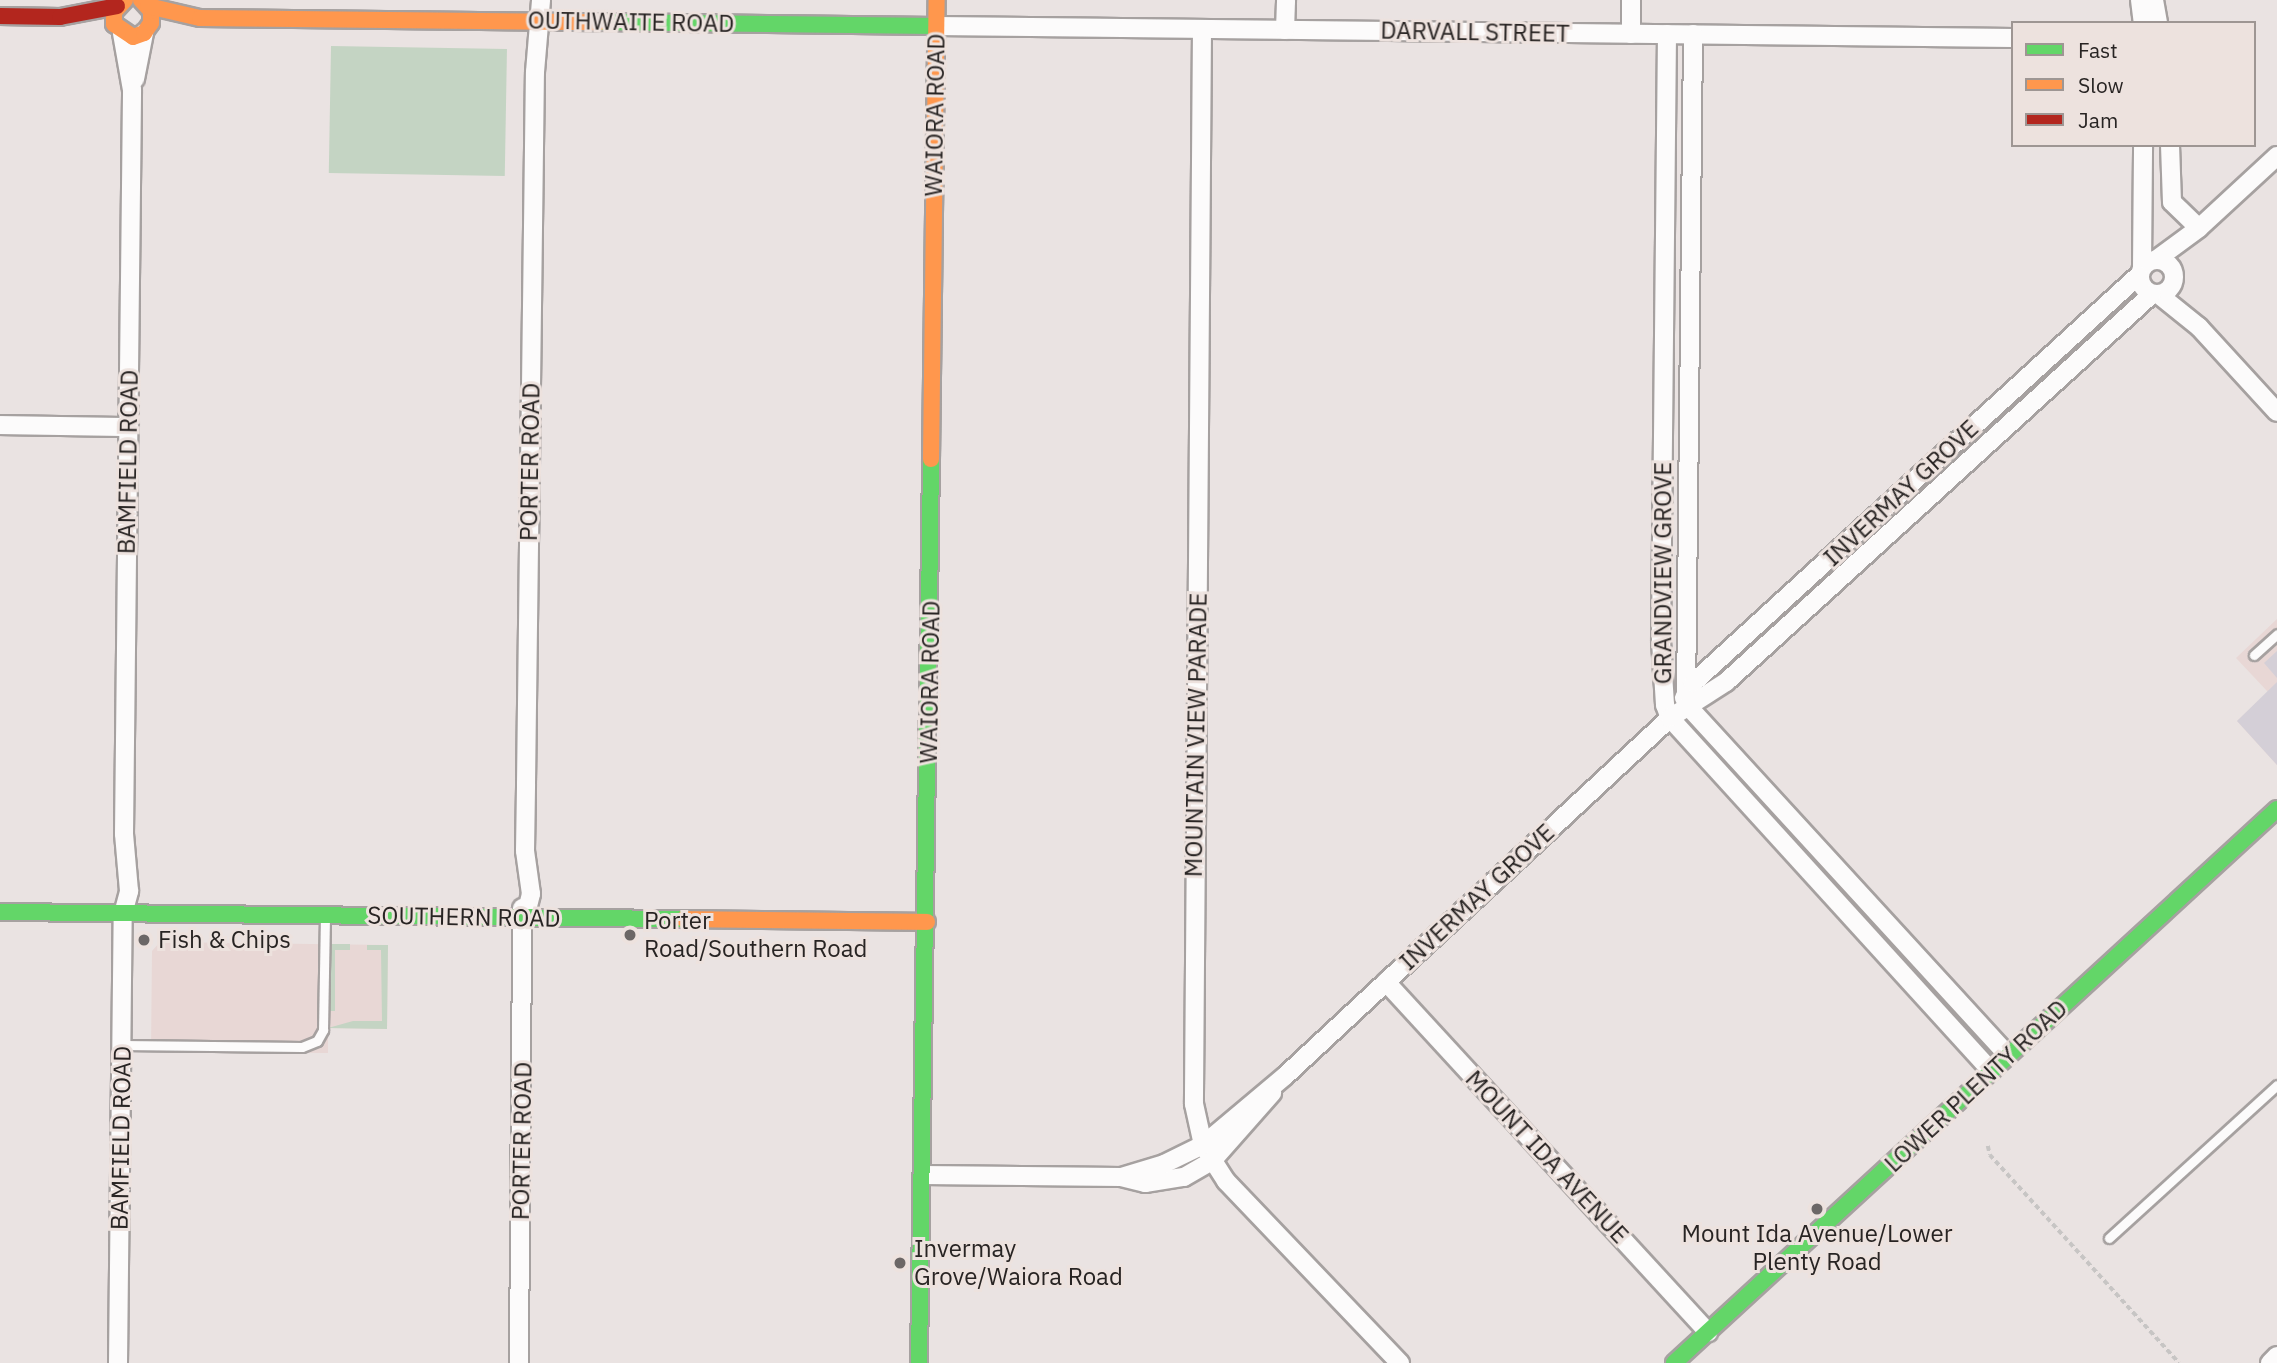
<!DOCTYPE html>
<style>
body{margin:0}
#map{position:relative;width:2277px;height:1363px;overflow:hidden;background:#eae3e2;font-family:"IBM Plex Sans",sans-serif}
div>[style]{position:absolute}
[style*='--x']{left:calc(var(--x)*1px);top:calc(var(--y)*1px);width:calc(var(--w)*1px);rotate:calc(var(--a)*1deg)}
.commercial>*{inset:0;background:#e8d7d5}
.green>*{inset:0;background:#c4d4c3;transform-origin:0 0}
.building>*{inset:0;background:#d4cfd7}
.path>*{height:3.5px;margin-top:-1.75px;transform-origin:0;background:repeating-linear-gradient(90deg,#c7c5c4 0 5px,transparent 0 8.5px)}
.roads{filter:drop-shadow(2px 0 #a6a1a0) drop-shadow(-2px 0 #a6a1a0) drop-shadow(0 2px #a6a1a0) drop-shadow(0 -2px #a6a1a0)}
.lane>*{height:9px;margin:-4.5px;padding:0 4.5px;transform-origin:4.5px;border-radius:4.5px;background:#fcfbfb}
.street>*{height:18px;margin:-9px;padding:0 9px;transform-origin:9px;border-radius:9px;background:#fcfbfb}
.street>.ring{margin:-9px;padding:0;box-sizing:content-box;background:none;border:18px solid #fcfbfb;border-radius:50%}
.fast>*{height:16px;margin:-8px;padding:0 8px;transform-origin:8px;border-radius:8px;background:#63d668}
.slow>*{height:16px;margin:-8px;padding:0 8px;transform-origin:8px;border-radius:8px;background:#ff974d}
.jam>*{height:16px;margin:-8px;padding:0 8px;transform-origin:8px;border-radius:8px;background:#b3261e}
.dots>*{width:19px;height:19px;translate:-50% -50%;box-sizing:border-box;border:4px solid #ede2de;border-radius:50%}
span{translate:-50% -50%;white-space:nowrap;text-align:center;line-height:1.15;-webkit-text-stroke:6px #ede2de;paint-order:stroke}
.street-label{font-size:24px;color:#282423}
.poi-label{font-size:24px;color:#282423}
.left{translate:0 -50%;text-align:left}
.legend{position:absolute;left:2011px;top:21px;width:245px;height:126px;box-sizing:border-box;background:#ede2de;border:2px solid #9e9693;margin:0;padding:9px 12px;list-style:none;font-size:21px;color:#282423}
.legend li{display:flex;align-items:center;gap:14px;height:35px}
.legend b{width:35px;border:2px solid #9e9693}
</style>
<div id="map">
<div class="commercial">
<i style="clip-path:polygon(2277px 619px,2277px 765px,2237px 721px,2268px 692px,2236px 658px)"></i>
<i style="clip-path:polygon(160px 942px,388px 945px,387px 1029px,328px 1028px,328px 1053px,151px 1052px,152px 951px)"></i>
</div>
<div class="green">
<i style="left:331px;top:46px;width:176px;height:127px;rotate:1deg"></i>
<i style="clip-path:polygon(328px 944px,350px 944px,350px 950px,335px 950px,335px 1011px,328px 1011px)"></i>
<i style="clip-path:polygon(367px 945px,388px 945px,387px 1029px,328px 1028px,353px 1021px,382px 1021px,381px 950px,367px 950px)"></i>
</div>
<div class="building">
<i style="clip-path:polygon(2277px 651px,2277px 678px,2264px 663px)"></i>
<i style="clip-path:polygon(2277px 682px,2277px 765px,2237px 721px)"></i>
</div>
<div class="path">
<i style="--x:1988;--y:1146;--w:9;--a:77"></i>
<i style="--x:1990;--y:1155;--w:281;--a:47.7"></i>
</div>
<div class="roads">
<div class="lane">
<i style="--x:2254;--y:655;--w:31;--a:-42"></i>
<i style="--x:122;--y:1045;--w:180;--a:0.6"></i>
<i style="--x:302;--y:1047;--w:16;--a:-22"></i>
<i style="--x:317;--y:1041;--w:13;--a:-61"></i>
<i style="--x:323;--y:1030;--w:112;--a:-89"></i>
<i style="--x:2109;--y:1238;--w:227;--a:-42.3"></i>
</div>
<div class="street">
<i style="--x:2140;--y:0;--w:23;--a:83"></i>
<i style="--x:2154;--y:0;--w:23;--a:80"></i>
<i style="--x:936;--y:26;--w:1077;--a:0.64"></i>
<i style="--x:1202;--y:29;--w:1075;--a:90.43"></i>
<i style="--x:1194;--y:1104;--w:42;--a:77.6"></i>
<i style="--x:1203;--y:1145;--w:43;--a:57.4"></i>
<i style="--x:1226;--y:1181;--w:252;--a:46.3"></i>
<i style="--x:1285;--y:30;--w:30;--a:-88"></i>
<i style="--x:1631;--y:34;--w:34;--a:-90"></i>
<i style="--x:1667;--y:34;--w:607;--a:90.57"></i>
<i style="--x:1661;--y:641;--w:64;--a:86.4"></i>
<i style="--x:1665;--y:705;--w:14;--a:69"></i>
<i style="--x:1670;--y:718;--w:477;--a:47.7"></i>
<i style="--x:1693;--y:34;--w:670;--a:90.6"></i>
<i style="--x:1686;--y:704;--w:476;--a:47.5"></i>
<i style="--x:135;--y:79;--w:47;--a:-78.9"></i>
<i style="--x:2170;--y:145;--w:57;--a:88"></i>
<i style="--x:2172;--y:202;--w:37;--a:44"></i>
<i style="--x:2157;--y:259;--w:52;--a:-36.4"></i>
<i style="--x:2199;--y:228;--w:106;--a:-42.7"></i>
<i class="ring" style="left:2140px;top:260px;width:16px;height:16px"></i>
<i style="--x:2142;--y:267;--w:122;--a:-89.5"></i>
<i style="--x:2158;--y:294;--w:53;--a:38.8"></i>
<i style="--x:2199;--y:327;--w:115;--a:47.5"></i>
<i style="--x:0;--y:425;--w:129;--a:0.9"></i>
<i style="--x:1684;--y:698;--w:17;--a:-59"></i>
<i style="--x:1693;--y:683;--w:604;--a:-42.45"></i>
<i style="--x:525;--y:918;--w:25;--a:-76"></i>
<i style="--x:531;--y:894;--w:43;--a:-97.9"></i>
<i style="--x:525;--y:851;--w:67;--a:-89.1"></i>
<i style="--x:526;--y:784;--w:712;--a:-89.28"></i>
<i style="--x:535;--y:72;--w:72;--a:-85.2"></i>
<i style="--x:1386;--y:982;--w:476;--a:47.4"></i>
<i style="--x:923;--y:1175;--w:198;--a:0.6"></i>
<i style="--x:1121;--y:1177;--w:25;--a:14"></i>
<i style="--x:1145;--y:1183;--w:39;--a:-9"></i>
<i style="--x:1184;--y:1177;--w:32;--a:-30"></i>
<i style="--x:1212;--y:1161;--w:91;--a:-48.6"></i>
<i style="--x:1121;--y:1177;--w:45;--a:-16.8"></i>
<i style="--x:1164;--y:1164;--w:43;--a:-26"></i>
<i style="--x:1203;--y:1145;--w:107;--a:-40.1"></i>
<i style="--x:1285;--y:1076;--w:526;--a:-42.92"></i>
<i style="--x:1670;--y:718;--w:67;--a:-32.7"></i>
<i style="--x:1726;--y:682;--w:576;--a:-42.33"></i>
<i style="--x:118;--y:1363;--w:449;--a:-89.4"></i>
<i style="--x:123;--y:914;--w:24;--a:-75"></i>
<i style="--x:129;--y:891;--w:57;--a:-95"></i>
<i style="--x:124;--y:834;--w:744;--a:-89.38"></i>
<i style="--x:132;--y:90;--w:58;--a:-100"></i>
<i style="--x:519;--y:1363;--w:455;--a:-89.6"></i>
<i style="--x:2270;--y:1363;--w:10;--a:-45"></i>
</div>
<div class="fast">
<i style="--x:599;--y:22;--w:337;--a:0.7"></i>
<i style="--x:0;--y:912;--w:684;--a:0.59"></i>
<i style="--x:919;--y:1363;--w:904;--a:-89.24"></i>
<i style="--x:1674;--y:1363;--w:819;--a:-42.57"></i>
</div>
<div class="slow">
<i style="--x:125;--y:0;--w:16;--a:133"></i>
<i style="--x:114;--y:12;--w:12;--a:90"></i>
<i style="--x:114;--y:24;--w:23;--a:34"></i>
<i style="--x:133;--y:37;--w:12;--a:-20"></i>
<i style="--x:144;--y:33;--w:12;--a:-55"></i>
<i style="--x:151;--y:23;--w:12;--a:-90"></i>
<i style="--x:151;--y:11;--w:15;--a:-132"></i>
<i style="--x:148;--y:6;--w:53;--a:13"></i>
<i style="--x:200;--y:18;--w:399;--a:0.6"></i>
<i style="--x:931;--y:459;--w:459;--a:-89.3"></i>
<i style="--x:684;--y:919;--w:243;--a:0.7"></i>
</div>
<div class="jam">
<i style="--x:0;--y:16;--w:60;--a:1"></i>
<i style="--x:60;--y:17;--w:58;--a:-10.9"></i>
</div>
</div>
<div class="dots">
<i style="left:630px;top:935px;background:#6c6766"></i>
<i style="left:144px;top:940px;background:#6c6766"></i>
<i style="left:1817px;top:1209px;background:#6c6766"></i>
<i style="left:900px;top:1263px;background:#6c6766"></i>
</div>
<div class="street-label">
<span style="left:631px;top:22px;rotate:1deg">OUTHWAITE ROAD</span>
<span style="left:1475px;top:32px;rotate:1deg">DARVALL STREET</span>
<span style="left:935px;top:115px;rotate:-89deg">WAIORA ROAD</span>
<span style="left:128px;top:462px;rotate:-89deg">BAMFIELD ROAD</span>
<span style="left:530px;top:462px;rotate:-89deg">PORTER ROAD</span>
<span style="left:1901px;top:493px;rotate:-43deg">INVERMAY GROVE</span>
<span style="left:1663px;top:573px;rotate:-90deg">GRANDVIEW GROVE</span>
<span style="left:930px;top:682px;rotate:-89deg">WAIORA ROAD</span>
<span style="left:1196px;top:735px;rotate:-89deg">MOUNTAIN VIEW PARADE</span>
<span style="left:1477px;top:897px;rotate:-43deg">INVERMAY GROVE</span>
<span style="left:464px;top:917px;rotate:1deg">SOUTHERN ROAD</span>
<span style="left:1976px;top:1086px;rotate:-43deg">LOWER PLENTY ROAD</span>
<span style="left:121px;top:1138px;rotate:-89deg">BAMFIELD ROAD</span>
<span style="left:522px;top:1141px;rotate:-89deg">PORTER ROAD</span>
<span style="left:1547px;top:1157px;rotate:47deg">MOUNT IDA AVENUE</span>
</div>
<div class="poi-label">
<span class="left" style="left:644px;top:935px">Porter<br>Road/Southern Road</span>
<span class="left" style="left:158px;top:940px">Fish &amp; Chips</span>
<span style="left:1817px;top:1248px">Mount Ida Avenue/Lower<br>Plenty Road</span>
<span class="left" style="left:914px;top:1263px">Invermay<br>Grove/Waiora Road</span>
</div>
<ul class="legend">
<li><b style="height:9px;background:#63d668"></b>Fast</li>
<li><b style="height:9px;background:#ff974d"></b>Slow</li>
<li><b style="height:9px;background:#b3261e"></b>Jam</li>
</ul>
</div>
